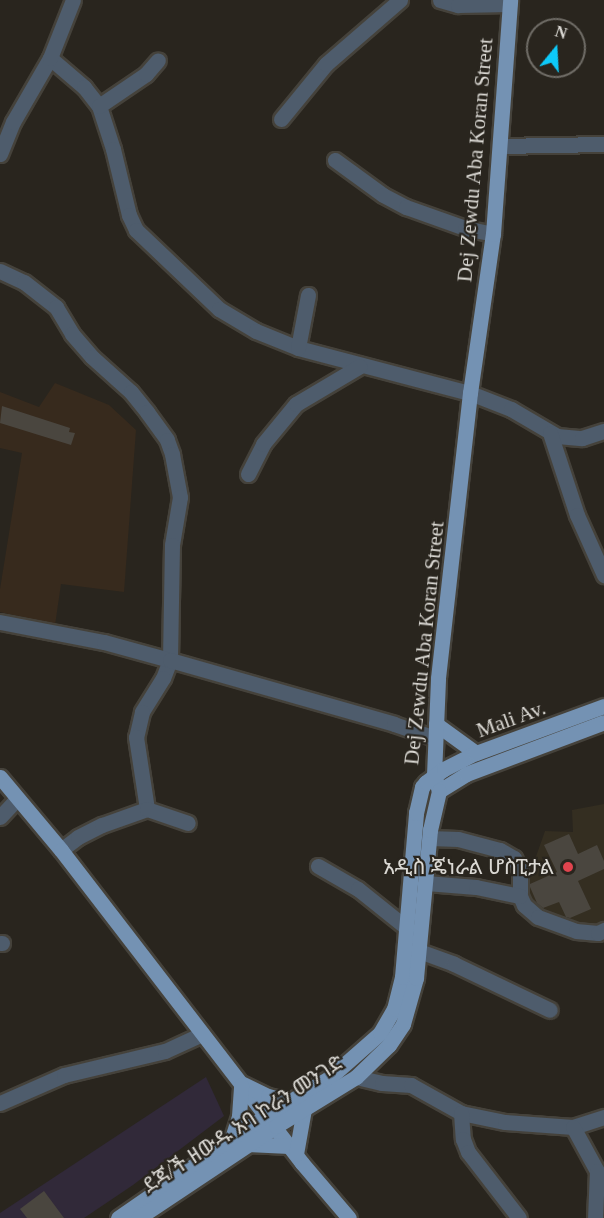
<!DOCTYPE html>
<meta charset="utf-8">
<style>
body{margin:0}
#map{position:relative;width:604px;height:1218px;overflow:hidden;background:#29251e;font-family:"Times New Roman","Noto Sans Ethiopic",serif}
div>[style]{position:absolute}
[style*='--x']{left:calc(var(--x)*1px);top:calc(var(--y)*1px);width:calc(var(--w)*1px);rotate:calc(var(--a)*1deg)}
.commercial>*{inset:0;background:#312939}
.built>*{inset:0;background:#342e21}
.education>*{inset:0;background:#372a1d}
.building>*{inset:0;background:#4a463f}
.roads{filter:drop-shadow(2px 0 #45423b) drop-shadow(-2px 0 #45423b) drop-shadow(0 2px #45423b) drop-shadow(0 -2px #45423b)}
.minor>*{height:15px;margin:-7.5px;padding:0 7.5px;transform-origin:7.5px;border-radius:7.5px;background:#4e5c6c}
.major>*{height:15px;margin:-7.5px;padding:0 7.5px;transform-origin:7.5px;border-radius:7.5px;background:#7492b3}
.dots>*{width:16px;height:16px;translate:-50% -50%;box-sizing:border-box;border:3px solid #29251e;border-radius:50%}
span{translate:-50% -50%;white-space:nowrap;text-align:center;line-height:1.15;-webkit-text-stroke:4.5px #29251e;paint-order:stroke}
.street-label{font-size:21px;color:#dbd9d4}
.poi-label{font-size:21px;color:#dbd9d4}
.right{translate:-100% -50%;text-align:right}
.north{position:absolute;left:526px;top:18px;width:60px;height:60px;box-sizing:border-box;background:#29251e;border:2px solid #706d67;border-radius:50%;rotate:18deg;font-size:16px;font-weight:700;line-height:24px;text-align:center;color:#dbd9d4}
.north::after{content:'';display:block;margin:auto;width:21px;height:27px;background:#0dcafa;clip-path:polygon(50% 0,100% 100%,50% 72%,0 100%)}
</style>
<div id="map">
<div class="commercial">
<i style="clip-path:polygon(206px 1077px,224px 1116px,133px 1185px,84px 1218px,0 1218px,0 1213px)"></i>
</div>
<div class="built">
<i style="clip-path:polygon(604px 804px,604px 928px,594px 933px,520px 902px,545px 831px,573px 832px,572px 810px)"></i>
</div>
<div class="education">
<i style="clip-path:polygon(55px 383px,109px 405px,136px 430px,124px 592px,61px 584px,55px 625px,0 612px,0 589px,22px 453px,0 448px,0 392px,39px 407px)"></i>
</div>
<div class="building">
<i style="clip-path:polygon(2px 406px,70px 428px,69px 432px,75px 433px,71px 445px,0 423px)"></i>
<i style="clip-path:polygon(569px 834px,578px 854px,597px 845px,604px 861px,604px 869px,578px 881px,591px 909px,570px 918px,566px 917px,559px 902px,543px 908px,537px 903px,530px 887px,530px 884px,557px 872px,544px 845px)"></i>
<i style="clip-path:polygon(44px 1191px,64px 1218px,27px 1218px,20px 1209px)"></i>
</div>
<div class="roads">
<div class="minor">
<i style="--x:440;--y:0;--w:19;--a:16"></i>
<i style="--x:458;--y:5;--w:52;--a:-1.1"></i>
<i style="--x:50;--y:58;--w:45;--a:40.5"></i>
<i style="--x:84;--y:87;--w:24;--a:52"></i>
<i style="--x:99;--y:106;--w:45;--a:72"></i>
<i style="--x:113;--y:149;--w:68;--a:76.4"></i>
<i style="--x:129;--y:215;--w:17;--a:65"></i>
<i style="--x:136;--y:230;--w:115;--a:43.6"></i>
<i style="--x:219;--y:309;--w:43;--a:30.7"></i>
<i style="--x:256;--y:331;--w:45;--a:22"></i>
<i style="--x:298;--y:348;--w:178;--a:14.7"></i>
<i style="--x:470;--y:393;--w:44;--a:21.3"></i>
<i style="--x:511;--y:409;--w:53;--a:30.4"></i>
<i style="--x:557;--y:436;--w:25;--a:5"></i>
<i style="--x:582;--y:438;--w:23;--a:-18"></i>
<i style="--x:99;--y:106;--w:57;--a:-34.2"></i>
<i style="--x:146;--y:74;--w:18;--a:-49"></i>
<i style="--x:281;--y:119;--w:71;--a:-50.7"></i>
<i style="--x:326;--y:64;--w:98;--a:-40.9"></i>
<i style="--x:500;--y:146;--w:104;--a:-1.1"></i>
<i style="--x:0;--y:154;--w:35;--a:-68"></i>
<i style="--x:13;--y:122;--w:74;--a:-60"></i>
<i style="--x:50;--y:58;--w:62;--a:-68.4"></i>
<i style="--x:335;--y:160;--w:59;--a:36.1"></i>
<i style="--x:383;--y:195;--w:26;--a:28"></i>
<i style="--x:406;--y:207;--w:63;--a:19.6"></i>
<i style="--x:465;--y:228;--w:29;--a:12"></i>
<i style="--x:0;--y:271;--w:26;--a:25"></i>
<i style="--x:24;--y:282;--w:41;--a:38"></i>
<i style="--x:56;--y:307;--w:31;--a:59"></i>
<i style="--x:72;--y:334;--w:30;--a:49"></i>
<i style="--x:92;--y:357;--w:52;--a:41.9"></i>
<i style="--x:131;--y:392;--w:26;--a:51"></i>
<i style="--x:147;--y:412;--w:34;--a:54"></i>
<i style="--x:167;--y:440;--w:15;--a:70"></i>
<i style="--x:172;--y:454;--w:44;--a:79.5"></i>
<i style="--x:180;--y:497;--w:49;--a:99.5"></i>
<i style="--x:172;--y:545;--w:115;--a:91"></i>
<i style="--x:170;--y:660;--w:19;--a:111"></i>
<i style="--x:163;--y:678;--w:40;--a:122"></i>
<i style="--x:142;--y:712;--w:26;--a:103"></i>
<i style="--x:136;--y:737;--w:73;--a:81.3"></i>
<i style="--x:298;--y:348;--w:54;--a:-79.3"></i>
<i style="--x:550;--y:433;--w:86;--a:71.8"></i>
<i style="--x:577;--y:515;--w:66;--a:65.8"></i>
<i style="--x:248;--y:474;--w:34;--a:-63"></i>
<i style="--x:263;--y:444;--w:52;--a:-50.5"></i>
<i style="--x:296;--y:404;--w:74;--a:-30.7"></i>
<i style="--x:0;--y:622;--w:106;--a:10.9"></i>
<i style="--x:104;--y:642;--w:68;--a:15.3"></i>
<i style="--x:170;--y:660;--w:233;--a:15.9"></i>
<i style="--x:394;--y:724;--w:43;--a:18.9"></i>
<i style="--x:0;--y:817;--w:25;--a:-47"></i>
<i style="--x:429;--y:838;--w:29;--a:2"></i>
<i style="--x:458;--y:839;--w:43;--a:14.7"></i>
<i style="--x:500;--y:850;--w:16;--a:30"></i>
<i style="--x:514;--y:858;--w:13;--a:63"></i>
<i style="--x:520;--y:870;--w:26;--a:90"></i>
<i style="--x:520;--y:896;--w:10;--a:66"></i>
<i style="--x:524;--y:905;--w:18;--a:41"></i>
<i style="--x:538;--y:917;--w:40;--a:20.2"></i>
<i style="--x:576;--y:931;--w:22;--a:5"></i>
<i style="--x:598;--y:933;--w:7;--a:-27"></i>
<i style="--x:61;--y:850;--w:21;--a:-37"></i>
<i style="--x:78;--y:837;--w:27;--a:-27"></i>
<i style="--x:102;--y:825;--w:48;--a:-19.6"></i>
<i style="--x:147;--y:809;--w:43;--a:18.9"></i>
<i style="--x:318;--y:866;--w:46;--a:29.9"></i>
<i style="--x:358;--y:889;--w:64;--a:38.7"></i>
<i style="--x:426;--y:883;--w:50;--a:4.6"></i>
<i style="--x:476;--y:887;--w:45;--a:11.6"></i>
<i style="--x:0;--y:943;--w:2;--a:0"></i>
<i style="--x:407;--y:950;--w:12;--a:5"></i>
<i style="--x:419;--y:951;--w:37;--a:20"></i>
<i style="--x:454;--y:964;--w:106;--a:25.6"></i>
<i style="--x:356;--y:1077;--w:27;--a:13"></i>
<i style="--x:382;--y:1083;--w:29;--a:4"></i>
<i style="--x:411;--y:1085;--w:57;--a:29.2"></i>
<i style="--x:461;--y:1113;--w:45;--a:11.6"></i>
<i style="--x:505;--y:1122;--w:68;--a:4.2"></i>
<i style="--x:573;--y:1127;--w:33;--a:-18"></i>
<i style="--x:0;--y:1103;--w:70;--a:-23.6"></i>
<i style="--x:64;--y:1075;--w:104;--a:-13.4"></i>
<i style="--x:165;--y:1051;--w:41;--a:-24.7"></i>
<i style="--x:461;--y:1113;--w:26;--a:86"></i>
<i style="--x:463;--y:1139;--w:14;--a:69"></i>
<i style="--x:468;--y:1152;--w:83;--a:52.3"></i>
<i style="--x:573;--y:1127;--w:50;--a:61.4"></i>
<i style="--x:597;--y:1171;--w:47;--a:92.4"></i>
</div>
<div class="major">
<i style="--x:436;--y:724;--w:49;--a:35.9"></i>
<i style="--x:0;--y:777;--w:95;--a:50.1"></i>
<i style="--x:61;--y:850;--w:395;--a:52.4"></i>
<i style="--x:302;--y:1163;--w:72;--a:49.5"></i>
<i style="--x:439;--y:791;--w:17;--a:-107"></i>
<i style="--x:434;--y:775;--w:97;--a:-87.6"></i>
<i style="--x:438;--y:678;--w:287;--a:-83.6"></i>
<i style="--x:470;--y:393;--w:161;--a:-81.8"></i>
<i style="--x:493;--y:234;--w:235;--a:-85.8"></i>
<i style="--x:439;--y:791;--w:32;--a:-32"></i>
<i style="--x:466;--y:774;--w:147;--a:-20.6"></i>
<i style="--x:243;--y:1084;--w:28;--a:26"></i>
<i style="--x:268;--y:1096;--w:24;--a:12"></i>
<i style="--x:232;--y:1138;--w:23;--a:-72"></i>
<i style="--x:239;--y:1116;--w:31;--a:-86"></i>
<i style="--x:247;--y:1144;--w:42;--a:2.7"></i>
<i style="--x:296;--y:1154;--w:46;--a:-79.9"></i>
<i style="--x:118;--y:1218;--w:181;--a:-34.7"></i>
<i style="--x:267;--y:1115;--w:72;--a:-30.8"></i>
<i style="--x:329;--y:1078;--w:68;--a:-41.4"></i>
<i style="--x:380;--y:1033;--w:28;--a:-60"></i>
<i style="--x:394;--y:1009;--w:33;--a:-76"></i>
<i style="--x:402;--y:977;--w:165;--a:-85.1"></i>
<i style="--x:416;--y:813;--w:27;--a:-77"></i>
<i style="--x:422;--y:787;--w:6;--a:-51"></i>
<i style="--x:426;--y:782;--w:22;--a:-36"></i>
<i style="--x:444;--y:769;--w:36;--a:-27"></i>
<i style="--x:476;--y:753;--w:136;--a:-20.2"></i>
<i style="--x:138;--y:1218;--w:166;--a:-33.7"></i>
<i style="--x:276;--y:1126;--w:94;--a:-31.5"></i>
<i style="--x:356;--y:1077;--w:46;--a:-44.1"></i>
<i style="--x:389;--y:1045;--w:25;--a:-56"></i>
<i style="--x:403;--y:1024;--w:48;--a:-74.2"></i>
<i style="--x:416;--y:978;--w:149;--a:-84.6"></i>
<i style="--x:430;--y:830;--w:40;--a:-77"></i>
</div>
</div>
<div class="dots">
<i style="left:568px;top:867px;background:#e0444e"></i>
</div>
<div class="street-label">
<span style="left:475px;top:160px;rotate:-85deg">Dej Zewdu Aba Koran Street</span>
<span style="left:424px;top:643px;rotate:-84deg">Dej Zewdu Aba Koran Street</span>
<span style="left:511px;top:719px;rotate:-20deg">Mali Av.</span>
<span style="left:243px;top:1124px;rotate:-33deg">ደጃ/ች ዘውዱ አባ ኮራን መንገድ</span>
</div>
<div class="poi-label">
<span class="right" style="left:554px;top:867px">አዲስ ጄነራል ሆስፒታል</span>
</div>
<div class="north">N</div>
</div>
